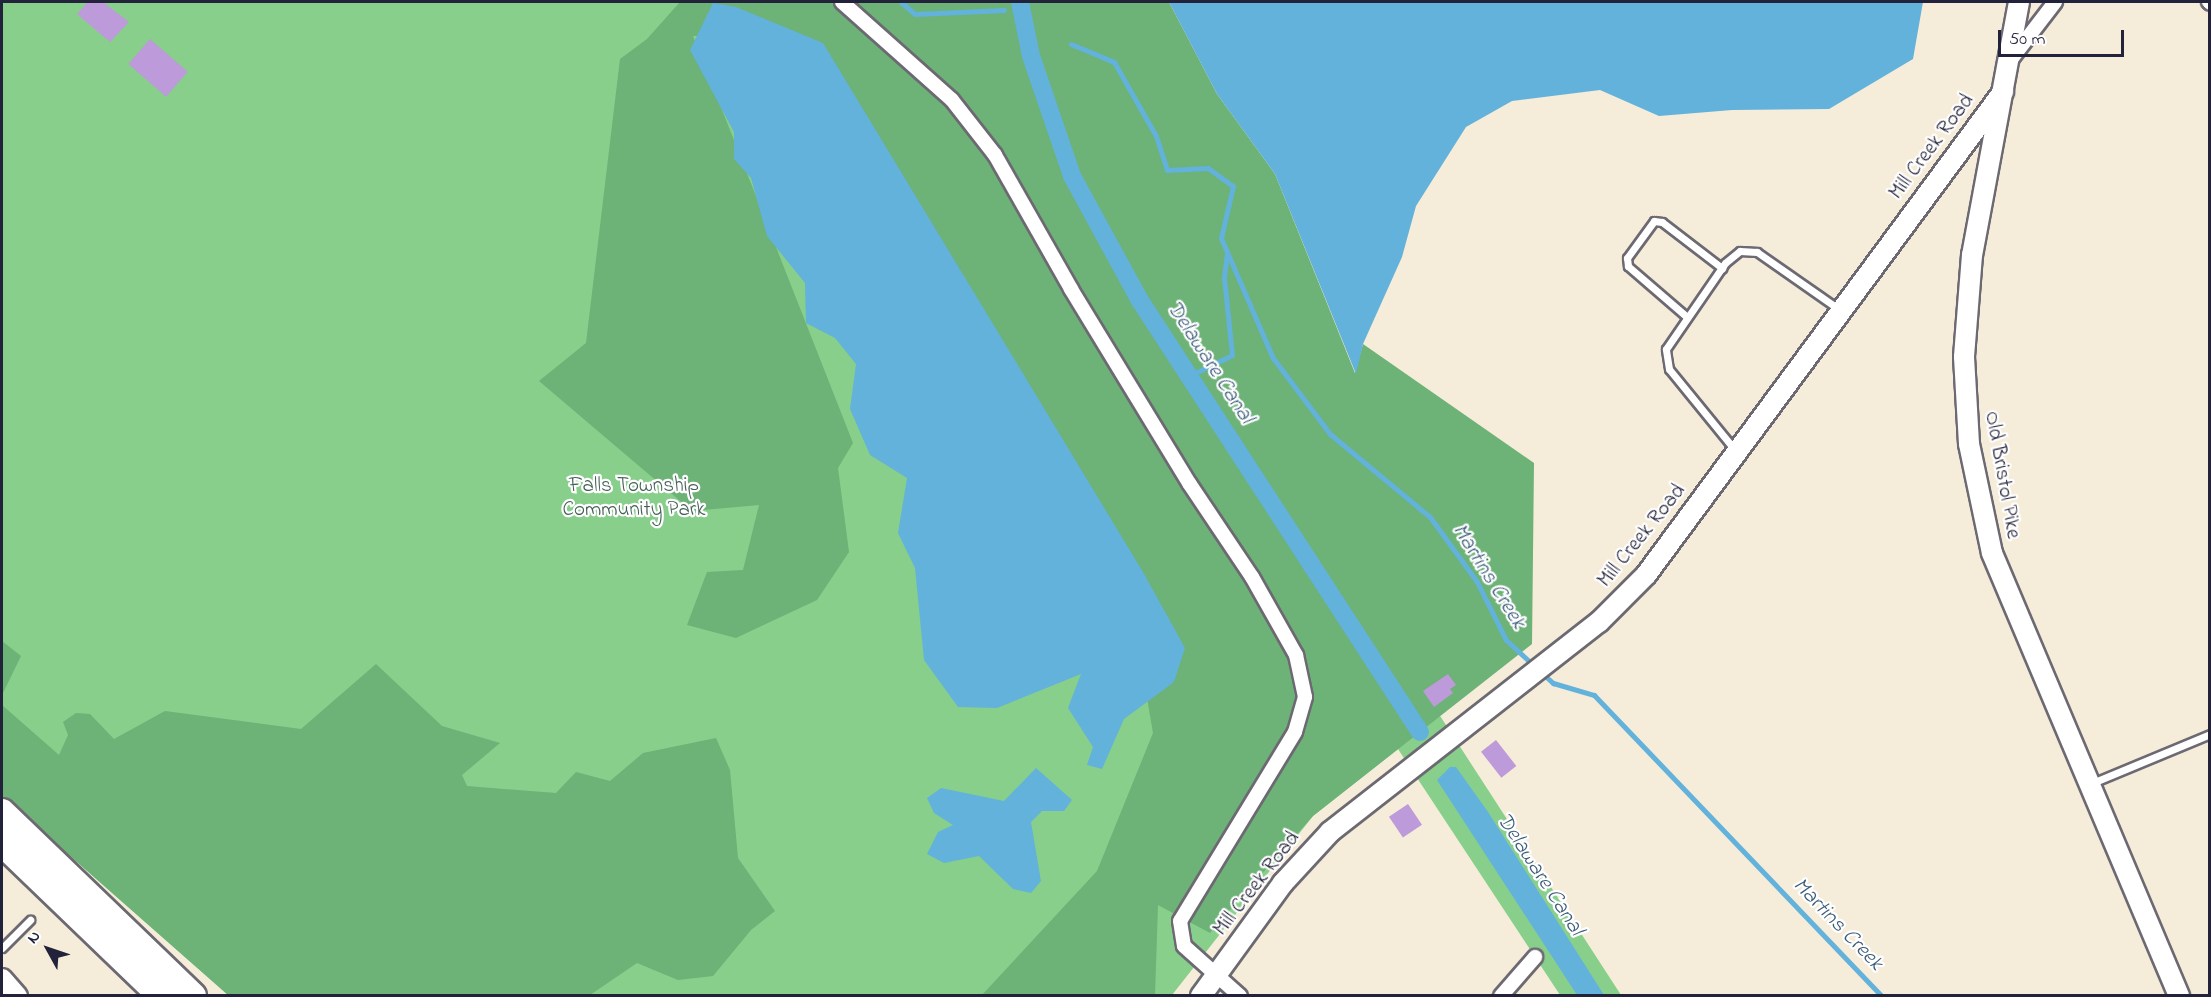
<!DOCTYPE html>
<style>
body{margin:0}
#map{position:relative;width:2211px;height:997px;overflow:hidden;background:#f5ecd9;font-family:"Indie Flower",sans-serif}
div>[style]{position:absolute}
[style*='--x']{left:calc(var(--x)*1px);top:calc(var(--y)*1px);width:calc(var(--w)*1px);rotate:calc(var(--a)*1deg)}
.green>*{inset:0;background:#87cf8a}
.forest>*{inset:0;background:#6db276}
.water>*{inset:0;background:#62b2dc}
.stream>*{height:5px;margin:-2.5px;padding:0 2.5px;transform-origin:2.5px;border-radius:2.5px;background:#62b2dc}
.canal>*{height:18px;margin:-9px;padding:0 9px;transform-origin:9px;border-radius:9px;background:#62b2dc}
.building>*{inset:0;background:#bd9ad9;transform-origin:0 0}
.roads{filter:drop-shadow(2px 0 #6c6972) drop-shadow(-2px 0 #6c6972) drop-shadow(0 2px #6c6972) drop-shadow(0 -2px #6c6972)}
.lane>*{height:7px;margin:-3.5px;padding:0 3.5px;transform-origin:3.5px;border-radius:3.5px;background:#fff}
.street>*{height:14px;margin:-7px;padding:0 7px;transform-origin:7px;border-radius:7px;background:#fff}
.secondary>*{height:20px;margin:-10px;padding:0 10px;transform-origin:10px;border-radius:10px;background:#fff}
.highway>*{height:26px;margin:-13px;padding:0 13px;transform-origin:13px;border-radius:13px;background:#fff}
span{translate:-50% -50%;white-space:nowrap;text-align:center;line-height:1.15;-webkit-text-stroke:4.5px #fff;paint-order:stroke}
.street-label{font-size:21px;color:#22223b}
.park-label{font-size:21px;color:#455f57}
.water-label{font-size:22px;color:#3c5c7b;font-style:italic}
.frame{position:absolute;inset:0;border:3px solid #22223b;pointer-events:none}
.north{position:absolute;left:18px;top:919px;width:60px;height:60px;-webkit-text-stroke:4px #fff;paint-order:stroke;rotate:310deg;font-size:16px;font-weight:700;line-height:24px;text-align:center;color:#22223b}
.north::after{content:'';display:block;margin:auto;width:21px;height:27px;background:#22223b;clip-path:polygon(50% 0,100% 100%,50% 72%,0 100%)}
.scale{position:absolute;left:1998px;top:30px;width:126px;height:27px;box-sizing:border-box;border:3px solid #22223b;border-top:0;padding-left:8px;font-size:18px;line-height:21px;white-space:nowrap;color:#22223b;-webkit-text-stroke:4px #fff;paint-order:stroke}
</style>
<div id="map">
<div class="green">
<i style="clip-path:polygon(2px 2px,1049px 2px,1315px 523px,1621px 995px,1560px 995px,1398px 749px,1313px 816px,1172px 995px,228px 995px,2px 796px)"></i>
</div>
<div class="forest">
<i style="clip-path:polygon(680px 2px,1169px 2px,1217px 94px,1275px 174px,1355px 373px,1363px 344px,1534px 463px,1532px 644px,1313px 816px,1210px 933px,1158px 905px,1155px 995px,982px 995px,1097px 871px,1153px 733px,1136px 634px,768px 36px,693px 36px,853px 443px,838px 468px,849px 552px,817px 600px,736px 638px,687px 625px,707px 572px,743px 570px,759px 505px,692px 511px,539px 381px,586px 343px,620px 59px,647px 39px)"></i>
<i style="clip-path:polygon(2px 641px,21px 656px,2px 695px)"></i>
<i style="clip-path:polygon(376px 664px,442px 726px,500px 743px,462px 775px,467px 786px,556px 793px,576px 772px,610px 781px,643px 753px,716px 738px,730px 770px,738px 858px,775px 911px,751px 930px,713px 976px,678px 980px,637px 963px,590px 995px,228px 995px,2px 796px,2px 705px,59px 755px,68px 735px,63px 722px,76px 713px,90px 714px,114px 739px,165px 711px,301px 729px)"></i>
</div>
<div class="water">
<i style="clip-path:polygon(1169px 2px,1923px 2px,1913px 59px,1829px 109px,1732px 110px,1659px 116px,1600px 90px,1512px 101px,1466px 127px,1416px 206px,1402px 257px,1363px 344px,1356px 374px,1275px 174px,1217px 94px)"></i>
<i style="clip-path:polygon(713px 3px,736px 7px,823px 43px,1143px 572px,1185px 648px,1174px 682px,1124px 719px,1102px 769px,1087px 765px,1093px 747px,1068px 708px,1081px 674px,997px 708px,958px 707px,924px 660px,915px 568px,898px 533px,907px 478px,870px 455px,850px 409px,856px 364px,835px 338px,806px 323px,805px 283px,767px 236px,751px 178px,734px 159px,734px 132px,690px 50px)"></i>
<i style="clip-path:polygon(1450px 767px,1456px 767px,1488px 812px,1604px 995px,1577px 995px,1437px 780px)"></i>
<i style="clip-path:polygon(1036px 768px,1072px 800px,1064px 811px,1042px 811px,1031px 822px,1041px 881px,1031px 893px,1013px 889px,979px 856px,944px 863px,927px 854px,938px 832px,953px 825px,934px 813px,927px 798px,941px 788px,1004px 801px)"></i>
</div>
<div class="stream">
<i style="--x:901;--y:2;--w:18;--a:41"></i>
<i style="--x:915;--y:14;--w:89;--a:-2.6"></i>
<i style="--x:1071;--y:44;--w:47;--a:22.7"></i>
<i style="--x:1114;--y:62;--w:85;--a:60.4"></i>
<i style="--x:1156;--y:136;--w:36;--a:72"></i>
<i style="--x:1167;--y:170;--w:41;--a:-2.8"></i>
<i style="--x:1208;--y:168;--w:31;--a:36"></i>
<i style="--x:1233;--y:186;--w:53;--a:103"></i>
<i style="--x:1221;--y:238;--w:131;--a:66.6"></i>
<i style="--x:1273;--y:358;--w:95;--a:53.1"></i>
<i style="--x:1330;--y:434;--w:130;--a:39.7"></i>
<i style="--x:1430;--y:517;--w:80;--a:54.1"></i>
<i style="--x:1477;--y:582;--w:65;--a:63.4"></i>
<i style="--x:1506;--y:640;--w:64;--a:42.5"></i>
<i style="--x:1553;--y:683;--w:43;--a:16.3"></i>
<i style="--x:1594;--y:695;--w:417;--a:46.3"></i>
<i style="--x:1189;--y:376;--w:48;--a:-26"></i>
<i style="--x:1232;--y:355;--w:78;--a:-95.9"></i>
<i style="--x:1224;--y:277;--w:24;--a:-83"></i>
</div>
<div class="canal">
<i style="--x:1020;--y:2;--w:55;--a:78.5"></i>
<i style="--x:1031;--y:56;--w:127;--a:71.1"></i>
<i style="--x:1072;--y:176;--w:140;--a:61.4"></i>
<i style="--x:1139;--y:299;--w:516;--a:57.02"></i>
</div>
<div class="building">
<i style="clip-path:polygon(88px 2px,103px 2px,129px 22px,110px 42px,77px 14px)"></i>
<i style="left:150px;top:39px;width:50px;height:33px;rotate:41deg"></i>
<i style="clip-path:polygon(1448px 674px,1456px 685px,1450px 689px,1453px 693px,1434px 707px,1423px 691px)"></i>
<i style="left:1496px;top:740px;width:33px;height:19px;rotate:52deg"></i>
<i style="left:1408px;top:804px;width:25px;height:23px;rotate:56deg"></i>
</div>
<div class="roads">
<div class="lane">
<i style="--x:1687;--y:317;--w:78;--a:-139.2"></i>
<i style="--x:1628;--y:266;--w:8;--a:-97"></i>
<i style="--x:1627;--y:258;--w:46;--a:-53.9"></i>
<i style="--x:1654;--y:221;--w:8;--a:7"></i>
<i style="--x:1662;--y:222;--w:76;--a:37.5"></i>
<i style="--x:1735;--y:450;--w:104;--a:-129.2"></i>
<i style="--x:1669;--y:369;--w:20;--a:-99"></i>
<i style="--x:1666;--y:349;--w:104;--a:-55.5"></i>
<i style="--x:1725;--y:263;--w:19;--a:-39"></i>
<i style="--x:1740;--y:251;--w:17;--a:3"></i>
<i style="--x:1757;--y:252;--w:101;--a:34.9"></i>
<i style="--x:2090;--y:784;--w:130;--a:-22.6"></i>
<i style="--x:2;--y:948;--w:40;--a:-45"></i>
</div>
<div class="street">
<i style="--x:842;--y:2;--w:147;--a:41.7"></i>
<i style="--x:952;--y:100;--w:70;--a:52"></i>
<i style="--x:995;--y:155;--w:154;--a:60.4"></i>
<i style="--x:1071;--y:289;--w:227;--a:58.7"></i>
<i style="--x:1189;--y:483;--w:113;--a:56.2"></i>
<i style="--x:1252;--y:577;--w:90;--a:60.6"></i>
<i style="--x:1296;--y:655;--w:43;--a:77.9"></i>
<i style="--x:1305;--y:697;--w:36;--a:106"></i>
<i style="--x:1295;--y:732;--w:221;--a:121.3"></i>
<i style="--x:1180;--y:921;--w:25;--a:81"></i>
<i style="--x:1184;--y:946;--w:75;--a:41.8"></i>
<i style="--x:2209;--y:2;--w:1;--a:45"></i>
<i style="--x:2009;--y:62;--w:76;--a:-52.5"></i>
<i style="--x:1501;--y:996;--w:52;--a:-48.9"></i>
</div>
<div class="secondary">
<i style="--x:2019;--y:2;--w:257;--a:100.5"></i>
<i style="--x:1972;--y:255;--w:102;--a:94.5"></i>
<i style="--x:1964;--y:357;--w:87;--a:86.7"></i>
<i style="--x:1969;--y:444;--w:111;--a:78.1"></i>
<i style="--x:1992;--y:553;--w:481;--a:67.1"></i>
<i style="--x:2;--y:979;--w:23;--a:49"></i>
<i style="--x:1201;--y:996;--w:140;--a:-54"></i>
<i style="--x:1283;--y:883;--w:69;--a:-47.3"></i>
<i style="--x:1330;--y:832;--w:341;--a:-38"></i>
<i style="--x:1599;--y:622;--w:66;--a:-45"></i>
<i style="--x:1646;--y:575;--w:601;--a:-53.53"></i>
</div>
<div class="highway">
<i style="--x:2;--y:812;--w:265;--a:43.9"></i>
<i style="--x:2;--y:843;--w:221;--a:43.9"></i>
</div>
</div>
<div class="street-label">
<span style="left:1932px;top:147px;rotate:-53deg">Mill Creek Road</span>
<span style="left:2002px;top:475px;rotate:80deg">Old Bristol Pike</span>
<span style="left:1642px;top:536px;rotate:-51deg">Mill Creek Road</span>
<span style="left:1257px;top:884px;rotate:-52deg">Mill Creek Road</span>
</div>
<div class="park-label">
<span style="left:634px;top:498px">Falls Township<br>Community Park</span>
</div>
<div class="water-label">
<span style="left:1209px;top:363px;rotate:57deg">Delaware Canal</span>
<span style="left:1488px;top:577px;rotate:58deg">Martins Creek</span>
<span style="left:1539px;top:875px;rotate:57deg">Delaware Canal</span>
<span style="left:1837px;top:925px;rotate:46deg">Martins Creek</span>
</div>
<div class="frame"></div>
<div class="north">N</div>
<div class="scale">50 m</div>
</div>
